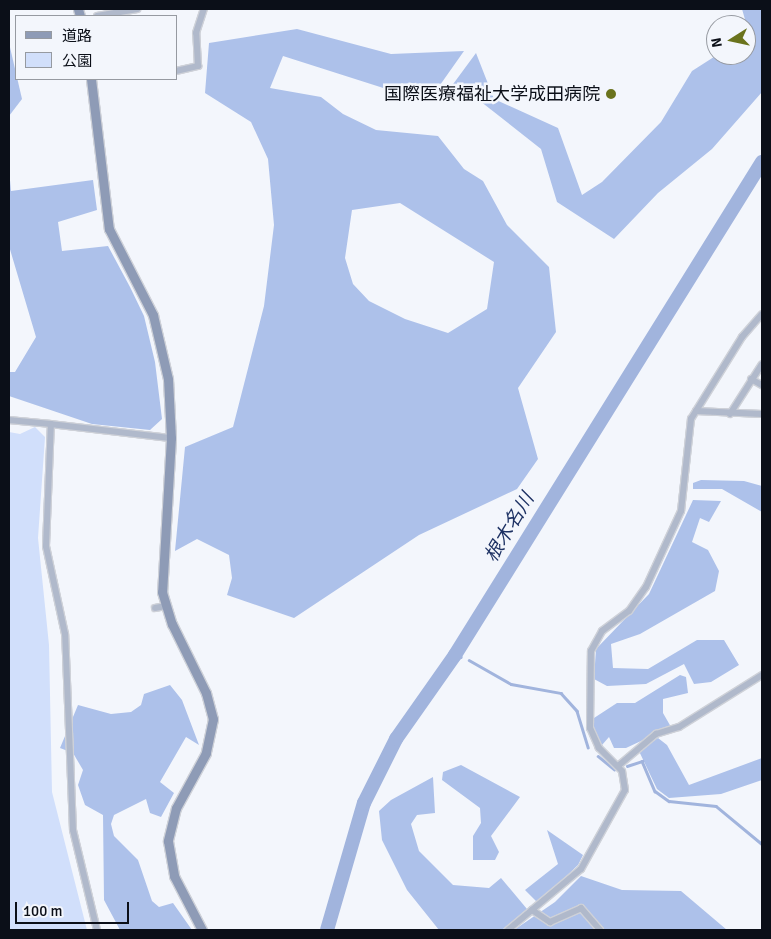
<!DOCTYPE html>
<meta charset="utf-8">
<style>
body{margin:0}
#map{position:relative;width:771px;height:939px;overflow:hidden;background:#f3f6fc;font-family:Signika,"Noto Sans JP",sans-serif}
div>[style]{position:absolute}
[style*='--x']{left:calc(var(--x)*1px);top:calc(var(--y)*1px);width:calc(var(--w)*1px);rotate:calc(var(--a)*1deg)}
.green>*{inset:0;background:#d1dffb}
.forest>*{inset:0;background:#adc1ea}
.stream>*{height:2.5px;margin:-1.25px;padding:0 1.25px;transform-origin:1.25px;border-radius:1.25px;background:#a1b4dd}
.river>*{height:14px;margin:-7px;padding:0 7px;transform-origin:7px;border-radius:7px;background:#a1b4dd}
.roads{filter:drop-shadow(1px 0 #ced1d8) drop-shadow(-1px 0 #ced1d8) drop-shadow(0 1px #ced1d8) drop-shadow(0 -1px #ced1d8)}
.street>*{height:6px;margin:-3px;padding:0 3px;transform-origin:3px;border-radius:3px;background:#b0b9cb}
.secondary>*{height:9px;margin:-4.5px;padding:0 4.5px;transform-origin:4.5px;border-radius:4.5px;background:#8e9bb6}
.dots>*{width:14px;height:14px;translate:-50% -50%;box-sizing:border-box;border:2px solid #f3f6fc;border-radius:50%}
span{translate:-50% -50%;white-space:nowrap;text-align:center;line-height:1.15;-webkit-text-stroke:5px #f3f6fc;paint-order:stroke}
.poi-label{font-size:18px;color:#0b0f18}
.right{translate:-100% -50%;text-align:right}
.water-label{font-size:19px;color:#1e3264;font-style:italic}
.frame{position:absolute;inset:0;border:10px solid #0b0f18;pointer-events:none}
.legend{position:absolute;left:15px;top:15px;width:162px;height:65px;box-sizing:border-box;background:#f3f6fc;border:1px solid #969aa1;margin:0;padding:6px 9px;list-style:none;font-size:15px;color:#0b0f18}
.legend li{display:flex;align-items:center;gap:10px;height:25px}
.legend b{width:25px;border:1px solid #969aa1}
.north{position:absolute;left:706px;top:15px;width:50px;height:50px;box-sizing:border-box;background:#f3f6fc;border:1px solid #969aa1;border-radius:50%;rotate:260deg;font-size:14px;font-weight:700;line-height:20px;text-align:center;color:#0b0f18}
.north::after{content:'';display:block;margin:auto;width:18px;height:22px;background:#6a731d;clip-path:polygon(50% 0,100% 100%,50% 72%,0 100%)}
.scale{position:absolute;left:15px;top:902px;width:114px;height:22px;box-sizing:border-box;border:2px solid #0b0f18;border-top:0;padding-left:6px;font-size:15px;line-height:18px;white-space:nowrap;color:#0b0f18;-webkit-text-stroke:4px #f3f6fc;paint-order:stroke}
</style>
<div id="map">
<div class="green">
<i style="clip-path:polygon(35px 427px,45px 437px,38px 538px,49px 645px,52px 792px,87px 930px,9px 930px,9px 432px,20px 434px)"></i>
</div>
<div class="forest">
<i style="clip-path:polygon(742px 9px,762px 9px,762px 92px,712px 149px,658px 193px,614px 239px,557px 202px,541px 149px,480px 101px,448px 91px,476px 53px,494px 99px,558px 128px,582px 195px,602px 182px,661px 122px,692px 71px,717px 55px,746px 55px,748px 30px)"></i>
<i style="clip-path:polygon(evenodd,297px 29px,391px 54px,464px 51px,433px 95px,399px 93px,283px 56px,270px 88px,321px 97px,343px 114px,376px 130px,438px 136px,464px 169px,483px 181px,507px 225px,549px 267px,556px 332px,518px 388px,538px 459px,517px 489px,419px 535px,294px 618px,227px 595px,232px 578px,229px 555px,197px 539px,175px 551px,185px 447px,233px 427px,264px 306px,274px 225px,268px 159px,251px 122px,205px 93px,209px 43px,297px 29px,400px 203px,494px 262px,487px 309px,448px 333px,405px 319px,369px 301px,353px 284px,345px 258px,352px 210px,400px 203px)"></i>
<i style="clip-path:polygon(9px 43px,22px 99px,9px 116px)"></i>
<i style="clip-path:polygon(9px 169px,11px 191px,93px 180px,97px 210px,58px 222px,62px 251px,108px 246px,130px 287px,144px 316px,155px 362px,162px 419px,150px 430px,92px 424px,9px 396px,9px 372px,15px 372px,36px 337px,9px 246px)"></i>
<i style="clip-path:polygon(701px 480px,744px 481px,762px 486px,762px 512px,722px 489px,693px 489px,693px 483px)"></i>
<i style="clip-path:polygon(693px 500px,721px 501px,709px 522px,700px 518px,692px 542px,708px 550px,719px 571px,715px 591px,640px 634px,611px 644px,613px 668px,648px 669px,697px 640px,724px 640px,739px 665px,711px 682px,694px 684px,684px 664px,646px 684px,607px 686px,594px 679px,596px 649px,649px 594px)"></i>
<i style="clip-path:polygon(680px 675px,686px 677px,688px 693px,663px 699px,663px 713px,671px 727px,626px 748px,614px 748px,609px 737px,602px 745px,593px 729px,594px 718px,617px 703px,635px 703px)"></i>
<i style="clip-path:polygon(170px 685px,182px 700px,199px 745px,186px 737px,160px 782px,174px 793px,161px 817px,150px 813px,146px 799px,114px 815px,111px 824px,114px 836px,138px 860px,152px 901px,159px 907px,173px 903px,192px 930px,120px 930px,104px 900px,103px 815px,85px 805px,78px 785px,83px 770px,73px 753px,60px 748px,78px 705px,111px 714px,131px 712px,141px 705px,144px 694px)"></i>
<i style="clip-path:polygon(658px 738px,667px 745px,689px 785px,762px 758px,762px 780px,721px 794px,669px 798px,657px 789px,638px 749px)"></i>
<i style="clip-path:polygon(461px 765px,520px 797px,491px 836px,499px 852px,495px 860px,473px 860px,473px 836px,481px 823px,480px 808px,442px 780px,443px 772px)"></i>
<i style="clip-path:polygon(433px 777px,435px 813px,417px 815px,411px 824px,419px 851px,453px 885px,489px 888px,501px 878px,527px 909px,502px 930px,439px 930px,407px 890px,382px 840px,379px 811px,391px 800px)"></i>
<i style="clip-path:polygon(547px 830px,583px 855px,578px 865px,538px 903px,525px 890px,558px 864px)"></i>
<i style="clip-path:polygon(581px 876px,622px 890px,681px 891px,727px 930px,514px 930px,555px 902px)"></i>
</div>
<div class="stream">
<i style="--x:455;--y:655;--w:6;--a:18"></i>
<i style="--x:469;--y:660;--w:48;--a:29.7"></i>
<i style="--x:511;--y:684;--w:51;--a:10.2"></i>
<i style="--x:561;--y:693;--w:24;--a:48"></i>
<i style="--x:577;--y:711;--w:38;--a:73"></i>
<i style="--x:598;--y:756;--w:21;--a:39"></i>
<i style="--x:627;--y:766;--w:16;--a:-18"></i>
<i style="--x:642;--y:761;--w:33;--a:67"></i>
<i style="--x:655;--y:791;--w:17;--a:36"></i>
<i style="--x:669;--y:801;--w:47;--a:6.1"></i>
<i style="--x:716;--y:806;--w:60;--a:39.6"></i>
</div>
<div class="river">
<i style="--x:327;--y:930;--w:132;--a:-73.8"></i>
<i style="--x:364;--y:803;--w:72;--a:-63.4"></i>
<i style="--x:396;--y:739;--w:103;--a:-54.9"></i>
<i style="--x:455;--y:655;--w:581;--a:-58.09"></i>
</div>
<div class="roads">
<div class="street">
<i style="--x:97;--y:16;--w:41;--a:-9.9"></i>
<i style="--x:176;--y:71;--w:23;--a:-13"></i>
<i style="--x:198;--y:66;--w:33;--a:-93"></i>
<i style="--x:196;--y:33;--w:25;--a:-72"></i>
<i style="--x:751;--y:379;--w:13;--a:29"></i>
<i style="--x:696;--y:411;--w:66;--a:2.6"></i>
<i style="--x:730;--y:414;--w:59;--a:-57.4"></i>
<i style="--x:9;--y:420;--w:42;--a:5.4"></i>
<i style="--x:155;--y:608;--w:11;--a:-10"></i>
<i style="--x:618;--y:766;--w:50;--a:-40.1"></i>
<i style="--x:656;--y:734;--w:24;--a:-17"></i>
<i style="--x:679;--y:727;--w:98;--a:-32.1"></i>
<i style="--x:532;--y:910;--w:22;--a:34"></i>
<i style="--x:550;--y:922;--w:34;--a:-24"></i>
<i style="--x:581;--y:908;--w:29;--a:49"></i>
<i style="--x:97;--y:930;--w:103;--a:-103.5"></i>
<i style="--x:73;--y:830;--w:196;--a:-92.3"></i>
<i style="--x:65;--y:634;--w:90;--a:-102.2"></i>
<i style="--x:46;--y:546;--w:122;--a:-87.7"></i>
<i style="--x:51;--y:424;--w:121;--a:6.7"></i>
<i style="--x:508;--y:930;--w:95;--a:-39.9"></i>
<i style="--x:581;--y:869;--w:90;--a:-60.9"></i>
<i style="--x:625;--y:790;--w:19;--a:-99"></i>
<i style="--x:622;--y:771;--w:33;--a:-135"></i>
<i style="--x:599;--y:748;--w:22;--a:-114"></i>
<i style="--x:590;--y:728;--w:77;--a:-89.3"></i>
<i style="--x:591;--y:651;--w:23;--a:-61"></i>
<i style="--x:602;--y:631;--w:34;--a:-37"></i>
<i style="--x:629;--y:611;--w:29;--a:-55"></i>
<i style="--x:646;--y:587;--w:84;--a:-65.3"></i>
<i style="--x:681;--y:511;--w:93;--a:-83.8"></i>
<i style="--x:691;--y:419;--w:97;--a:-58.1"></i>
<i style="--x:742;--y:337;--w:30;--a:-49"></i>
</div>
<div class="secondary">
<i style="--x:78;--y:9;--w:7;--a:74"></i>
<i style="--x:91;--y:79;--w:151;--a:83.2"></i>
<i style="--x:109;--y:229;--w:97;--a:62.9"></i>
<i style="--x:153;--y:315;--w:66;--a:76.8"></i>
<i style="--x:168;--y:379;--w:59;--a:87.1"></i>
<i style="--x:171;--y:438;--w:154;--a:93.3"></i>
<i style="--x:162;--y:592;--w:34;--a:73"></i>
<i style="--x:172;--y:624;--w:77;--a:63.8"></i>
<i style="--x:206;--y:693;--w:27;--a:75"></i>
<i style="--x:213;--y:719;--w:35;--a:102"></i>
<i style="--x:206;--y:753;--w:63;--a:118.6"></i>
<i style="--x:176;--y:808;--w:34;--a:104"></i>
<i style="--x:168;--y:841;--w:36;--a:80"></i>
<i style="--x:174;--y:876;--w:61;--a:62.6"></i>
</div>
</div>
<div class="dots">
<i style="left:611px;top:94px;background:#6a731d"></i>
</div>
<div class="poi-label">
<span class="right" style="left:600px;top:94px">国際医療福祉大学成田病院</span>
</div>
<div class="water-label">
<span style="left:510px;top:528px;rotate:-59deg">根木名川</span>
</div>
<div class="frame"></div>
<ul class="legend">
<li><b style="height:6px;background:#8e9bb6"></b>道路</li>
<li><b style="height:14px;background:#d1dffb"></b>公園</li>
</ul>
<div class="north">N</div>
<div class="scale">100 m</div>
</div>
